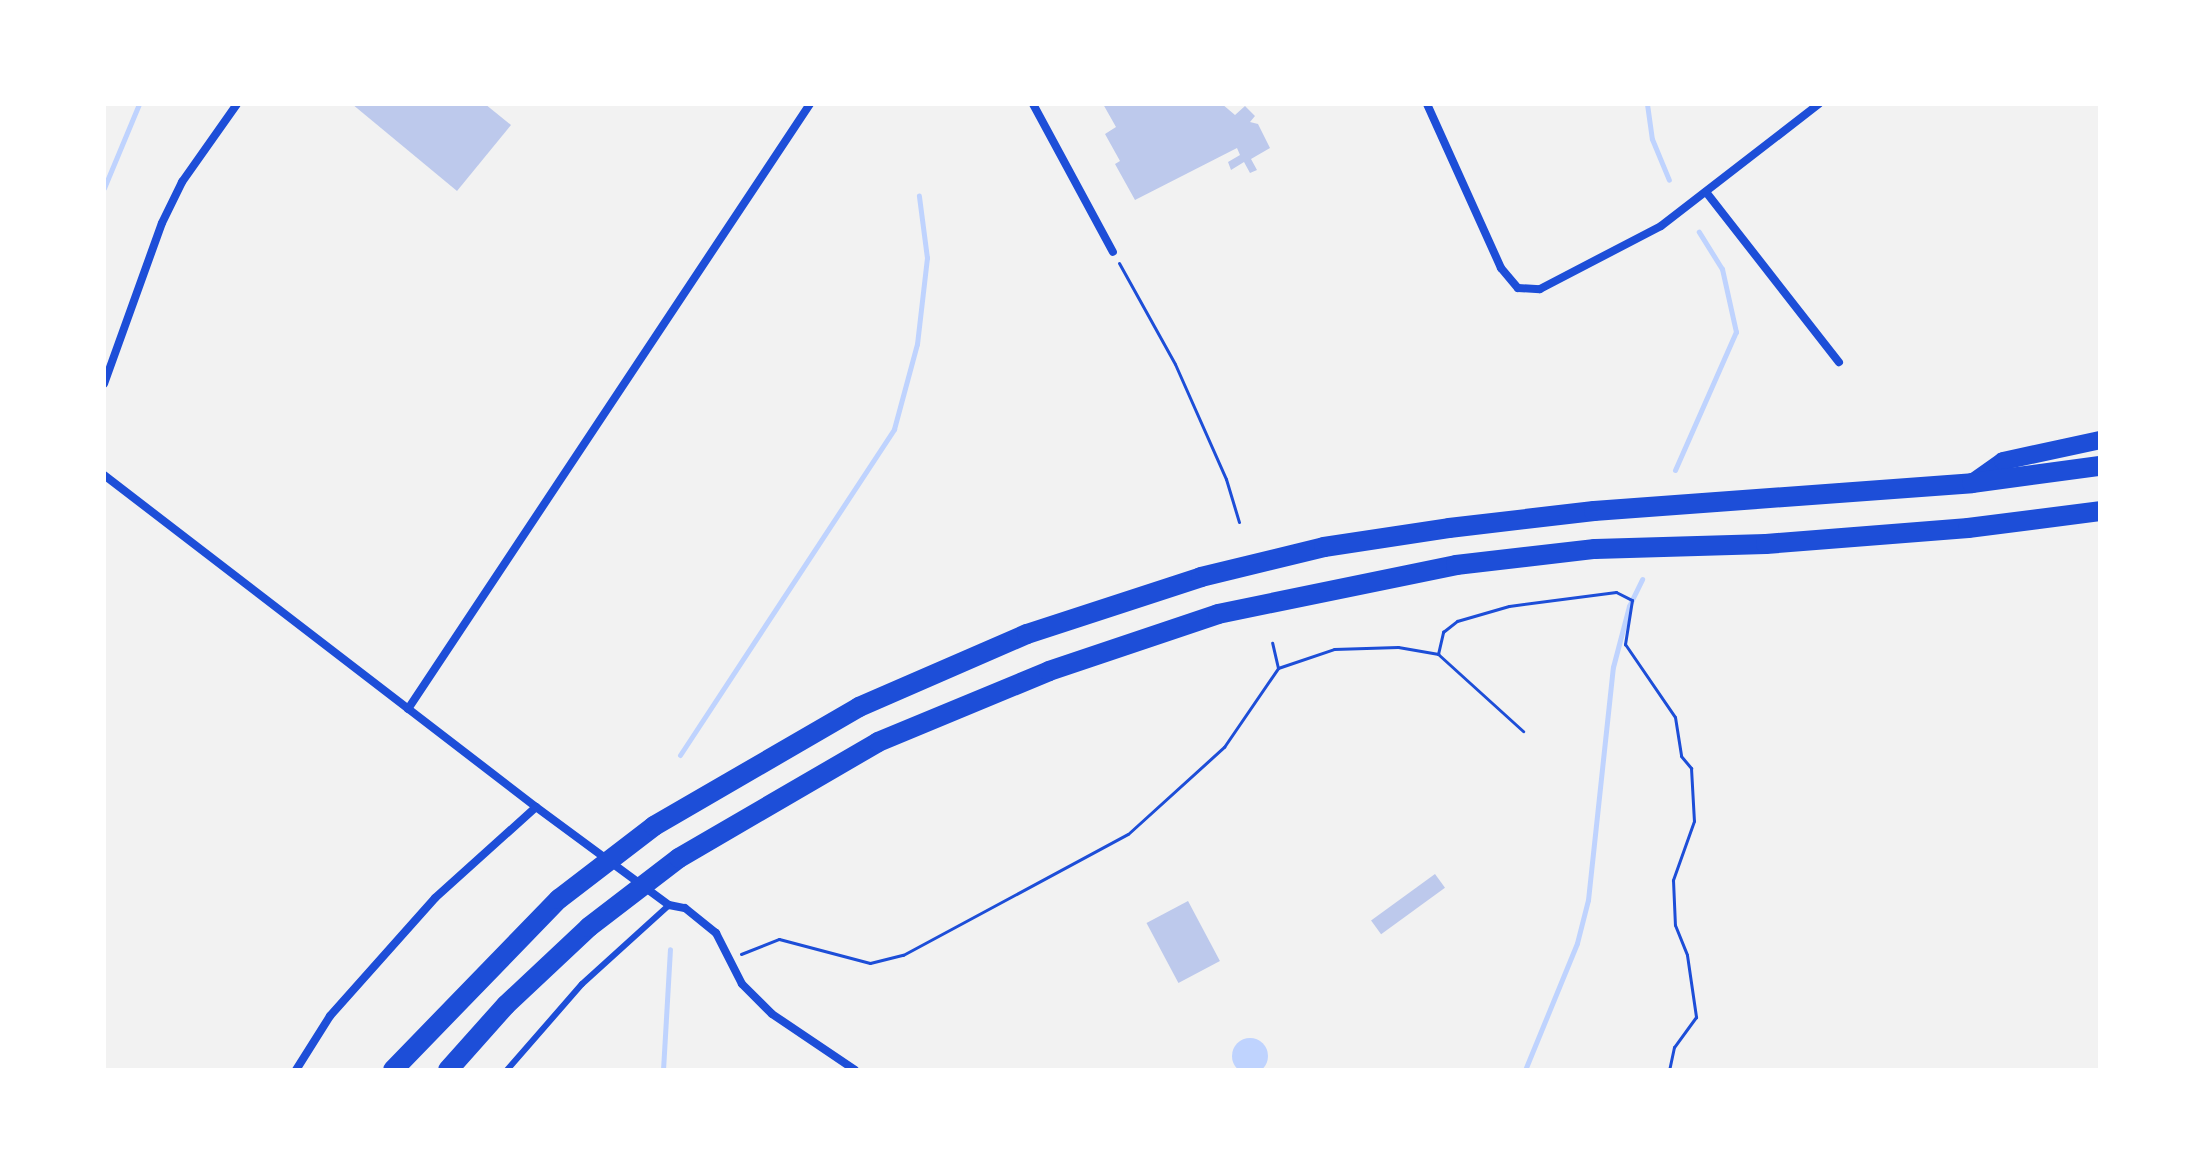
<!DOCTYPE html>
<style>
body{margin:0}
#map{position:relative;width:2204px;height:1174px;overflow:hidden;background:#f2f2f2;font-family:Figtree,sans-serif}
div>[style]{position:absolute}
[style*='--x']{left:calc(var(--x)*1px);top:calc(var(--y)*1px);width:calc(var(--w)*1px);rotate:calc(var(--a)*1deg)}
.water>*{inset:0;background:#bfd3fe}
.round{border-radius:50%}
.stream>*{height:5px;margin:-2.5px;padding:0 2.5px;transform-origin:2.5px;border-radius:2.5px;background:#bfd3fe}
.building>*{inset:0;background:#bdc9ec;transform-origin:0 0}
.path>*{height:3px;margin:-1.5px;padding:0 1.5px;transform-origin:1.5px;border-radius:1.5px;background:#1d4ed8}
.service>*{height:6px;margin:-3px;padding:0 3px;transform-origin:3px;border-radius:3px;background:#1d4ed8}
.minor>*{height:8px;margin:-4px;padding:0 4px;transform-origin:4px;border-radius:4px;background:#1d4ed8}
.trunk>*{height:18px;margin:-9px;padding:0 9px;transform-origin:9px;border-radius:9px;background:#1d4ed8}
.motorway>*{height:20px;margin:-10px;padding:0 10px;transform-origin:10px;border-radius:10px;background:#1d4ed8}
span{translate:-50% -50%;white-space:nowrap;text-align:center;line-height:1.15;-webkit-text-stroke:8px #fff;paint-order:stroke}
.frame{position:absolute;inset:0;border:106px solid #fff;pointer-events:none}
</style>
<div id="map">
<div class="water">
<i class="round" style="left:1232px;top:1038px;width:36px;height:36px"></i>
</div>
<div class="stream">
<i style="--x:1647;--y:104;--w:35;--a:82"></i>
<i style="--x:1652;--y:139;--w:44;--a:67.5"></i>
<i style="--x:104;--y:188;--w:91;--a:-67.4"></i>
<i style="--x:1675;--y:470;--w:151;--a:-66.2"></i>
<i style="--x:1736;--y:332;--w:65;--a:-102.5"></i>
<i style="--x:1722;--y:269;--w:44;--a:-121.9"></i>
<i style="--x:680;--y:755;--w:390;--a:-56.7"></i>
<i style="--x:894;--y:429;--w:88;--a:-74.9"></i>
<i style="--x:917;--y:344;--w:87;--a:-83.4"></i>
<i style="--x:927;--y:258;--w:63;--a:-97.4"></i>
<i style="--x:663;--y:1070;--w:121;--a:-86.7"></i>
<i style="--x:1525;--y:1070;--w:137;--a:-67.7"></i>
<i style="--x:1577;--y:943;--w:44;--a:-75.7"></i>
<i style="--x:1588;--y:900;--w:234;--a:-83.9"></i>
<i style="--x:1613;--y:667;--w:63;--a:-75.3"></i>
<i style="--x:1629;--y:606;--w:30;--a:-64"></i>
</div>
<div class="building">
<i style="clip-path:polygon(352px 104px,485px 104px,511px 125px,457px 191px)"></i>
<i style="clip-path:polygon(1103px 104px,1222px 104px,1235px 115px,1245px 106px,1255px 116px,1250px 122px,1258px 124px,1270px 148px,1251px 159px,1257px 170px,1250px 173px,1244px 162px,1231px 170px,1228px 162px,1240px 155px,1237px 148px,1135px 200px,1115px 164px,1120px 161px,1105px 134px,1116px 127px)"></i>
<i style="left:1435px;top:874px;width:17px;height:79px;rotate:54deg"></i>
<i style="left:1188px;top:901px;width:68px;height:47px;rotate:62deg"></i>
</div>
<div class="path">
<i style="--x:1119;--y:263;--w:115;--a:61"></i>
<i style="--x:1175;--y:364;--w:126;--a:66.1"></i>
<i style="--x:1226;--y:479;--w:45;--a:73.2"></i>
<i style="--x:1438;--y:654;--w:23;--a:-77"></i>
<i style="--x:1443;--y:632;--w:18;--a:-38"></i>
<i style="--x:1457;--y:621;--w:54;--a:-16.1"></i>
<i style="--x:1509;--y:606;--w:108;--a:-7.5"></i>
<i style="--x:1616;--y:592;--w:18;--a:27"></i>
<i style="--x:1632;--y:600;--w:45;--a:99"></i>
<i style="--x:1625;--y:644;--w:88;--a:55.6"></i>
<i style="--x:1675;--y:717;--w:39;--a:81"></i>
<i style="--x:1681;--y:756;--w:16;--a:50"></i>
<i style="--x:1691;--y:768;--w:53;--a:86.8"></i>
<i style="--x:1694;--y:821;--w:63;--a:109.6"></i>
<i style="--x:1673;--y:880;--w:45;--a:87.5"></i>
<i style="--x:1675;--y:925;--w:32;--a:68"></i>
<i style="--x:1687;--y:955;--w:63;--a:81.7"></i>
<i style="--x:1696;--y:1017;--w:37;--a:126"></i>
<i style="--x:1674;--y:1047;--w:24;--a:102"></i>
<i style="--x:1278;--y:668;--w:59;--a:-18.7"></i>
<i style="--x:1334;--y:649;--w:64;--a:-1.8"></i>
<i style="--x:1398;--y:647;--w:41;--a:9.9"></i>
<i style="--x:1438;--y:654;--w:115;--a:42.2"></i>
<i style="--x:741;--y:954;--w:41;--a:-21.5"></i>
<i style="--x:779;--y:939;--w:94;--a:14.8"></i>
<i style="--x:870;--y:963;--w:34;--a:-14"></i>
<i style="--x:903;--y:955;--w:255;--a:-28.3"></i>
<i style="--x:1128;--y:834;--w:130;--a:-42.2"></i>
<i style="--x:1224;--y:747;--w:96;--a:-55.6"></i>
<i style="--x:1278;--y:668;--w:26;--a:-103"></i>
</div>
<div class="service">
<i style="--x:507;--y:1070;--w:114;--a:-48.9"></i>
<i style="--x:582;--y:984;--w:118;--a:-42.2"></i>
</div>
<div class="minor">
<i style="--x:1033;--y:104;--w:168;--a:61.6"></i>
<i style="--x:1427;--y:104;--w:180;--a:65.7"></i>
<i style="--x:1501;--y:268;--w:26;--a:50"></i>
<i style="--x:1518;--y:288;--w:22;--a:3"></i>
<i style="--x:1540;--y:289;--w:136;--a:-27.5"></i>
<i style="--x:1661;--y:226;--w:200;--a:-37.7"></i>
<i style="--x:1706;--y:192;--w:216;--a:52"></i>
<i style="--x:104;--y:384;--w:171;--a:-70.2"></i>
<i style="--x:162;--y:223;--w:46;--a:-64"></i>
<i style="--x:182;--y:182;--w:95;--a:-54.8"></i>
<i style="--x:104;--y:475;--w:545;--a:37.54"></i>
<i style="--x:536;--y:807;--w:165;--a:36.4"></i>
<i style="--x:669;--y:905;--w:16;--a:11"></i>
<i style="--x:685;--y:908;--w:40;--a:39"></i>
<i style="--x:716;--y:933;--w:57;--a:63"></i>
<i style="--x:742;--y:984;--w:42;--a:45"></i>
<i style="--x:772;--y:1014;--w:100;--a:34"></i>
<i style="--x:408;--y:709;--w:726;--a:-56.4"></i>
<i style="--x:296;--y:1070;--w:64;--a:-57.8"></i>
<i style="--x:330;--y:1016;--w:158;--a:-48.3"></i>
<i style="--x:435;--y:898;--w:136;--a:-42"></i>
</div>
<div class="trunk">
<i style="--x:1972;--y:483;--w:38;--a:-35"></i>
<i style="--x:2003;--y:461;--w:99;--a:-12.2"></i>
</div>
<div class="motorway">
<i style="--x:393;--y:1070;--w:238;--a:-45.9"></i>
<i style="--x:559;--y:899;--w:120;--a:-37.5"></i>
<i style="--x:654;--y:826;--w:237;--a:-30.1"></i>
<i style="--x:859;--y:707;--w:183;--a:-23.5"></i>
<i style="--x:1027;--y:634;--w:183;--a:-18.1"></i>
<i style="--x:1201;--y:577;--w:127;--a:-13.7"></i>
<i style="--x:1324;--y:547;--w:126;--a:-8.6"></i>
<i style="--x:1449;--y:528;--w:146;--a:-6.7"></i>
<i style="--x:1594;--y:511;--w:379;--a:-4.2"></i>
<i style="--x:1972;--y:483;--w:129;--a:-7.6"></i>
<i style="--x:448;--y:1070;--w:87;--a:-48.3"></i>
<i style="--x:506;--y:1005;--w:114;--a:-43.2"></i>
<i style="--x:589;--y:927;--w:113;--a:-37.5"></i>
<i style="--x:679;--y:858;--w:230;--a:-30.2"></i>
<i style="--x:878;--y:742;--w:185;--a:-22.5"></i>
<i style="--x:1049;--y:671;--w:178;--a:-18.6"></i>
<i style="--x:1218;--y:614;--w:243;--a:-11.6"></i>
<i style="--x:1456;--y:565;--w:140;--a:-6.6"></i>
<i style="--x:1595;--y:549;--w:171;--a:-1.7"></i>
<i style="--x:1766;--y:544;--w:203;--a:-4.5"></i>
<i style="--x:1968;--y:528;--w:133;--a:-7.3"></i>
</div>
<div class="frame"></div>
</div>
